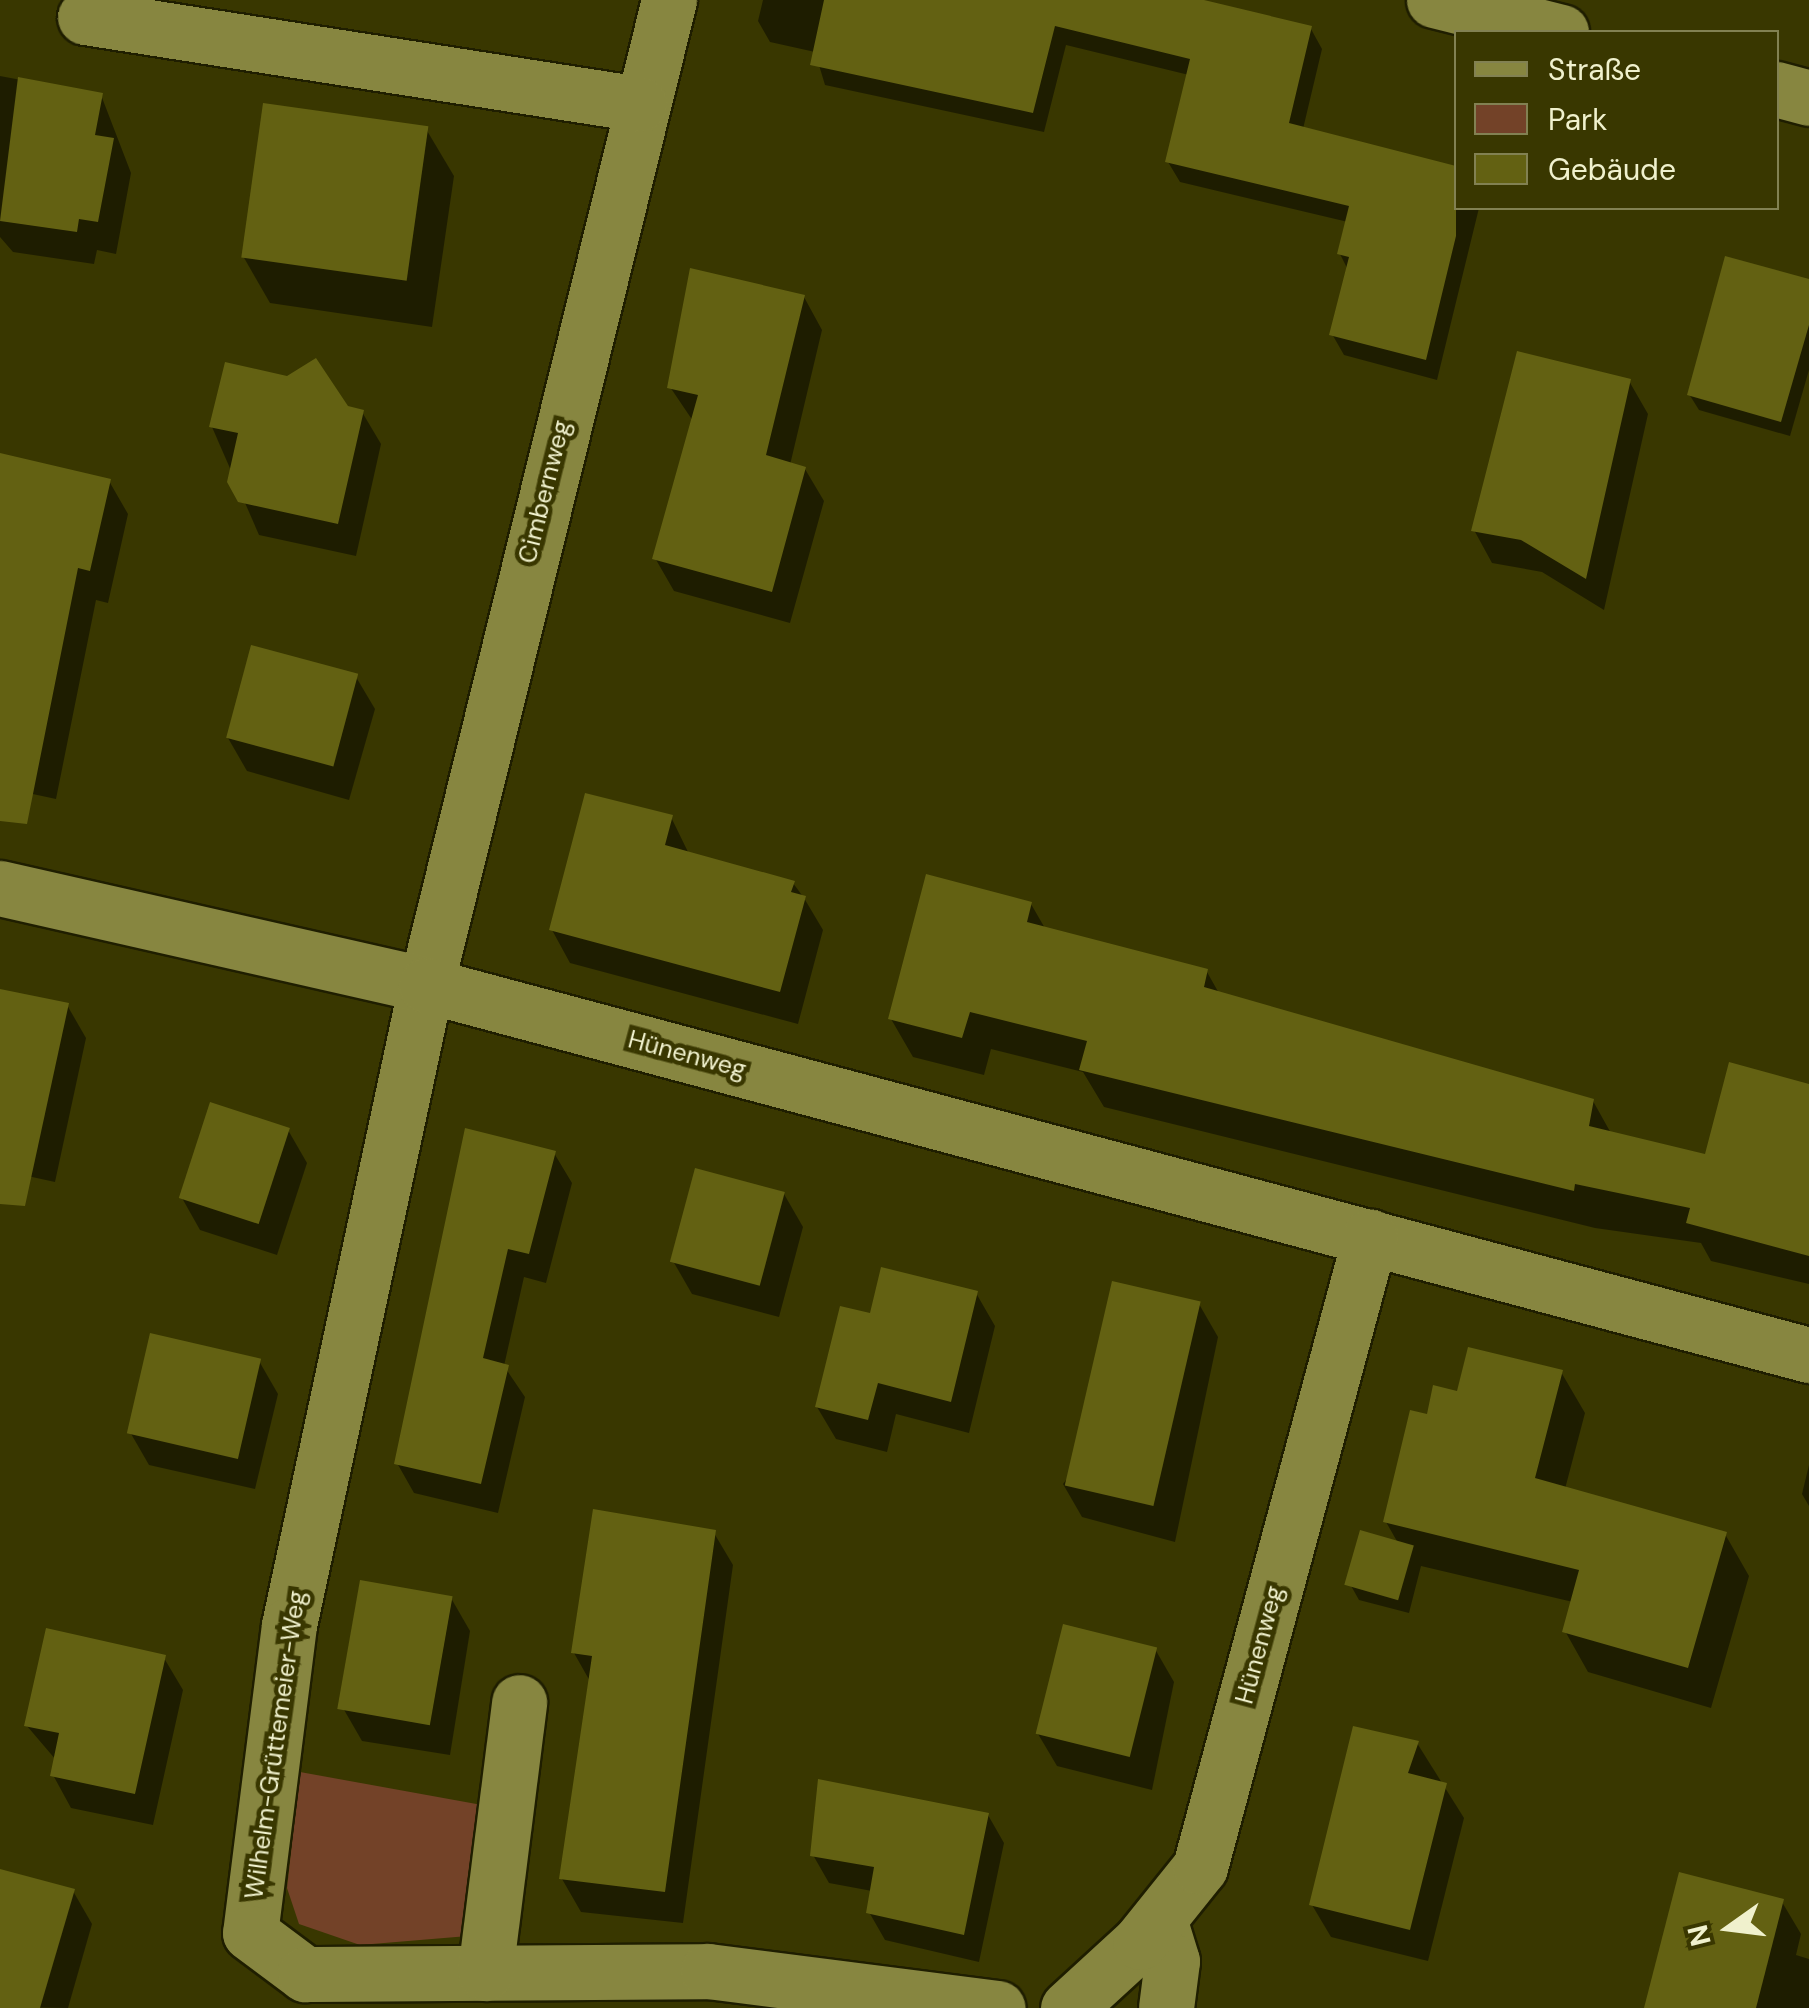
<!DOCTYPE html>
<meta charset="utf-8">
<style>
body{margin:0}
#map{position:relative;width:1809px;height:2008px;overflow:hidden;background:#393700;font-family:"DM Sans",sans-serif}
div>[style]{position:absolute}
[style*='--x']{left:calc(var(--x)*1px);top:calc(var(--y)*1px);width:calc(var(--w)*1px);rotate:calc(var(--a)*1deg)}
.green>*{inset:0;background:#734228}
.shadow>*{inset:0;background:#0007}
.building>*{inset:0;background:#636112;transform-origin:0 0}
.roads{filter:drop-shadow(2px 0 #1f1e00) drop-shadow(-2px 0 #1f1e00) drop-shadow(0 2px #1f1e00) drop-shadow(0 -2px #1f1e00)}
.minor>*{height:55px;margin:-27.5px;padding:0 27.5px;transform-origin:27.5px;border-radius:27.5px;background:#878640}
span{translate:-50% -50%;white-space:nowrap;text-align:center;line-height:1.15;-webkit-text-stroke:9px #393700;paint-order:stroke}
.street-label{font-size:25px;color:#f0f1cd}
.legend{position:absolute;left:1454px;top:30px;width:325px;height:180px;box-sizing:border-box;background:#393700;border:2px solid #828152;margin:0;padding:12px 18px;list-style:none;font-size:30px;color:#f0f1cd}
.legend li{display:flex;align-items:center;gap:20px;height:50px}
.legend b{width:50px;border:2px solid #828152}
.north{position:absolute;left:1679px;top:1878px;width:100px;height:100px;-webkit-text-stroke:8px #393700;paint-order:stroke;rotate:256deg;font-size:28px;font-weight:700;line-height:40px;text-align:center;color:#f0f1cd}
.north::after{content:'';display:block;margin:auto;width:35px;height:45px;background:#f0f1cd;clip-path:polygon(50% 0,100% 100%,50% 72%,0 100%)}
</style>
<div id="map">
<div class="green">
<i style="clip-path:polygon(300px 1772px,482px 1805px,468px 1936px,360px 1945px,299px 1924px,287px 1888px)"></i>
</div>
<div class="shadow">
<i style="clip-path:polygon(763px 0,1178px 0,1311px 29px,1322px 49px,1303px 129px,1456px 168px,1456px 208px,1479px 208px,1437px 380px,1344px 355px,1332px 334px,1348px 270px,1340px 254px,1348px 222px,1180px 182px,1168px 162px,1189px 75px,1066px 45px,1044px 132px,825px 85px,815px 52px,770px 42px,758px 21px)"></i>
<i style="clip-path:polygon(0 76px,101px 95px,131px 173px,116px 254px,97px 250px,94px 264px,13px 252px,0 237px)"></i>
<i style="clip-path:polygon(426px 129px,454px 176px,432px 327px,270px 303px,243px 256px)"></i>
<i style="clip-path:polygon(1809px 282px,1809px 370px,1790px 436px,1699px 410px,1689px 394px)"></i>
<i style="clip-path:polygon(804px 297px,822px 330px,790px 465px,805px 469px,824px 501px,790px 623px,674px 591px,655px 558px,693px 421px,670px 387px)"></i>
<i style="clip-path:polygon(1629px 381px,1648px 414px,1604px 610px,1542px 572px,1492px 563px,1474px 530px)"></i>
<i style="clip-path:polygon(347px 408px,362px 412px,381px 444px,356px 556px,259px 535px,212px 427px)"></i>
<i style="clip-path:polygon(109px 481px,128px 514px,108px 603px,96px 600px,56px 799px,0 787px,0 484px)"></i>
<i style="clip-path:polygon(356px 677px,375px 709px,349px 800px,247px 771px,228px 738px)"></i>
<i style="clip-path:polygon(671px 817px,689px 854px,793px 883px,804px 898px,823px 930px,798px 1024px,570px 963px,552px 930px)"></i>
<i style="clip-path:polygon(1031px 904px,1046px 930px,1207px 972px,1220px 995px,1593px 1101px,1612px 1135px,1706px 1158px,1809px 1086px,1809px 1284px,1711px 1261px,1701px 1243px,1595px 1228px,1104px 1107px,1083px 1072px,991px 1049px,984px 1075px,913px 1057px,891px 1019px)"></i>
<i style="clip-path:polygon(0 991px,67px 1005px,86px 1038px,55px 1182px,0 1170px)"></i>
<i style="clip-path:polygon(288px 1130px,307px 1163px,277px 1255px,200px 1230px,182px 1198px)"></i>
<i style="clip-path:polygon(554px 1153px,572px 1183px,546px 1283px,524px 1277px,504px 1366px,525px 1397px,498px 1513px,414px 1493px,397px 1463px)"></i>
<i style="clip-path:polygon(784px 1194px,803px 1227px,779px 1317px,692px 1294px,673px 1261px)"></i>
<i style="clip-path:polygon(976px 1293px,995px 1326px,969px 1433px,896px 1414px,887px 1452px,836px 1439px,817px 1407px,871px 1316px)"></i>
<i style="clip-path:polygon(1199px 1304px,1218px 1337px,1175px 1542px,1082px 1517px,1063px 1484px)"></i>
<i style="clip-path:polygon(259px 1361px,278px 1394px,255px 1489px,149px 1465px,130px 1432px)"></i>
<i style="clip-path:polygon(1561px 1372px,1585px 1413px,1565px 1489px,1725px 1534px,1749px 1576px,1711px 1708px,1588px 1672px,1565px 1631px,1573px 1602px,1421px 1566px,1409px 1613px,1359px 1600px,1350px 1584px,1398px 1543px,1386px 1522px,1429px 1416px,1458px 1394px)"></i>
<i style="clip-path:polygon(1809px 1465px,1809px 1506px,1802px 1494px)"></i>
<i style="clip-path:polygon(714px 1533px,733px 1565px,683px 1923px,581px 1912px,562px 1879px,591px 1683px,574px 1653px)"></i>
<i style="clip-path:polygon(451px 1598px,470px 1631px,450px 1755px,362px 1741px,343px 1708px)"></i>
<i style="clip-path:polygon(1155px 1649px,1174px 1682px,1152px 1790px,1057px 1766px,1038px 1734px)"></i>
<i style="clip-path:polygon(164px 1658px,183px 1690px,153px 1825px,71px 1808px,53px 1775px,56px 1760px,27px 1726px)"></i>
<i style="clip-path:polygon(1417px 1743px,1464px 1818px,1428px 1961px,1331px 1937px,1312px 1905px)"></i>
<i style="clip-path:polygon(988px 1815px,1004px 1843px,979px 1962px,885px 1940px,869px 1912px,872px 1891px,829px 1883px,813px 1855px)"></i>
<i style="clip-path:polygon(0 1871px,73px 1891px,92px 1924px,68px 2008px,0 2007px)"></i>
<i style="clip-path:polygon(1782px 1902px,1801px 1934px,1796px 1955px,1809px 1959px,1809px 2008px,1648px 2008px)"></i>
</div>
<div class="building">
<i style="clip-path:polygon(824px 0,1204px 0,1312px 26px,1289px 123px,1456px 166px,1456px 236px,1426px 360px,1329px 335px,1349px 257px,1337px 254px,1349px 206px,1165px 162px,1190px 59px,1055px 26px,1033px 113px,810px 65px)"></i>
<i style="clip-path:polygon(18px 77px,103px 93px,95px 135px,114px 138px,98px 222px,79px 219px,77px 232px,0 221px)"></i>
<i style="left:263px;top:103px;width:167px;height:156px;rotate:8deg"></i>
<i style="clip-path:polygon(1725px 256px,1809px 279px,1809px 325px,1781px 422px,1687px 395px)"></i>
<i style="clip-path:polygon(690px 268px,805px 295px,766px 455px,806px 467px,772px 592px,652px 559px,698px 395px,667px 388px)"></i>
<i style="clip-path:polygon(1517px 351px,1631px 379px,1586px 579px,1521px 540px,1471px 531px)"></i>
<i style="clip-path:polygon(316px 358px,348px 406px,364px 410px,338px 524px,238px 502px,227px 482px,238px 433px,209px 427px,225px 362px,287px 376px)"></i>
<i style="clip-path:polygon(0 453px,111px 479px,90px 571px,78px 568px,27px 824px,0 821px)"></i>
<i style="left:251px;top:645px;width:111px;height:96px;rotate:15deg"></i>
<i style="clip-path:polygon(585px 793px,673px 815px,665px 845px,795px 881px,791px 892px,806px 896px,780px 992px,549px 930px)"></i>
<i style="clip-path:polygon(926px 874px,1032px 902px,1027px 922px,1208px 969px,1204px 987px,1594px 1099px,1589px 1126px,1705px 1154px,1729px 1062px,1809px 1084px,1809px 1256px,1686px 1223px,1690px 1208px,1575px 1184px,1574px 1191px,1079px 1070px,1087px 1041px,970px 1012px,962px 1038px,888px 1019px)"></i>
<i style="clip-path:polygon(0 989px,69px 1003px,25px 1206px,0 1204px)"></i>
<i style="left:210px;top:1102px;width:84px;height:101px;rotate:18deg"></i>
<i style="clip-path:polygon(465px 1128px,556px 1151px,529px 1254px,508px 1249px,483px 1358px,509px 1365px,481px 1484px,394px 1464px)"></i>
<i style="left:695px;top:1168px;width:93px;height:97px;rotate:15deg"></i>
<i style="clip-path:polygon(881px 1267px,978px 1291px,951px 1402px,878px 1383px,868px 1420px,815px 1407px,840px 1306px,870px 1313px)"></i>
<i style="left:1112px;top:1281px;width:91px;height:210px;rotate:13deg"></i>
<i style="left:150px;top:1333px;width:114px;height:103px;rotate:13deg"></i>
<i style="clip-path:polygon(1468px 1347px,1563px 1370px,1535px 1478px,1727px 1532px,1688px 1668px,1562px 1632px,1579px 1570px,1383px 1522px,1410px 1410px,1427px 1414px,1433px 1385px,1457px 1391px)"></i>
<i style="clip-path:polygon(593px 1509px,716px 1530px,665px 1892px,559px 1879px,592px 1656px,571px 1653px)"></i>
<i style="left:1360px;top:1530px;width:56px;height:57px;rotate:16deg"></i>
<i style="left:360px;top:1580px;width:94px;height:131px;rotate:10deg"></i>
<i style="left:1063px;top:1624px;width:97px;height:113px;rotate:14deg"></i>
<i style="clip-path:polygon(46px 1628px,166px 1655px,135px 1794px,50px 1776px,59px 1733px,24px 1726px)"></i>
<i style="clip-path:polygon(1353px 1726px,1419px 1741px,1408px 1773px,1447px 1783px,1410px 1930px,1309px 1905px)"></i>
<i style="clip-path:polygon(818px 1779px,989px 1813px,964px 1935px,866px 1913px,874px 1867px,810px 1856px)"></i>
<i style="clip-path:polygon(0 1869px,75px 1889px,40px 2008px,0 2008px)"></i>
<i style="clip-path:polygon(1679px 1872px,1784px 1899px,1756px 2008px,1644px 2008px)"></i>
</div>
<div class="roads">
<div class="minor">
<i style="--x:669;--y:0;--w:1015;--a:103.86"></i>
<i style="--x:426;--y:985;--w:654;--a:102.08"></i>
<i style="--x:289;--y:1625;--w:310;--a:97.2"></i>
<i style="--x:250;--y:1933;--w:69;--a:36.7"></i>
<i style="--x:305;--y:1974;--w:403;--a:-0.4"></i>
<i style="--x:708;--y:1971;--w:292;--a:7.3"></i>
<i style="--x:1434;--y:0;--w:131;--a:14.1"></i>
<i style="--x:85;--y:17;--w:561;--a:8.92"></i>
<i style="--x:1776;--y:89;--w:34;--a:15"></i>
<i style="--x:0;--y:888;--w:437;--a:12.8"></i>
<i style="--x:426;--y:985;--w:1432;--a:14.98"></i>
<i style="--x:1159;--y:1919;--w:44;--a:72.8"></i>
<i style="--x:1172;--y:1961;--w:47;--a:97.3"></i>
<i style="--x:485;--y:1973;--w:273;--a:-82.8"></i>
<i style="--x:1068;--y:2008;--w:98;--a:-42.5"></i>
<i style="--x:1140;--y:1942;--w:96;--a:-51.3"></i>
<i style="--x:1200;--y:1867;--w:653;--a:-74.9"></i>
</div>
</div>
<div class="street-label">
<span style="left:545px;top:492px;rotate:-76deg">Cimbernweg</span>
<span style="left:687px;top:1055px;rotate:15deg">Hünenweg</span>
<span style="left:1260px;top:1645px;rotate:-75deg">Hünenweg</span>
<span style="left:276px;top:1745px;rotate:-82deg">Wilhelm-Grüttemeier-Weg</span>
</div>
<ul class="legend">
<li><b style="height:12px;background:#878640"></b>Straße</li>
<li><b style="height:28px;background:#734228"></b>Park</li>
<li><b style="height:28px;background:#636112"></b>Gebäude</li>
</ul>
<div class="north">N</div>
</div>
